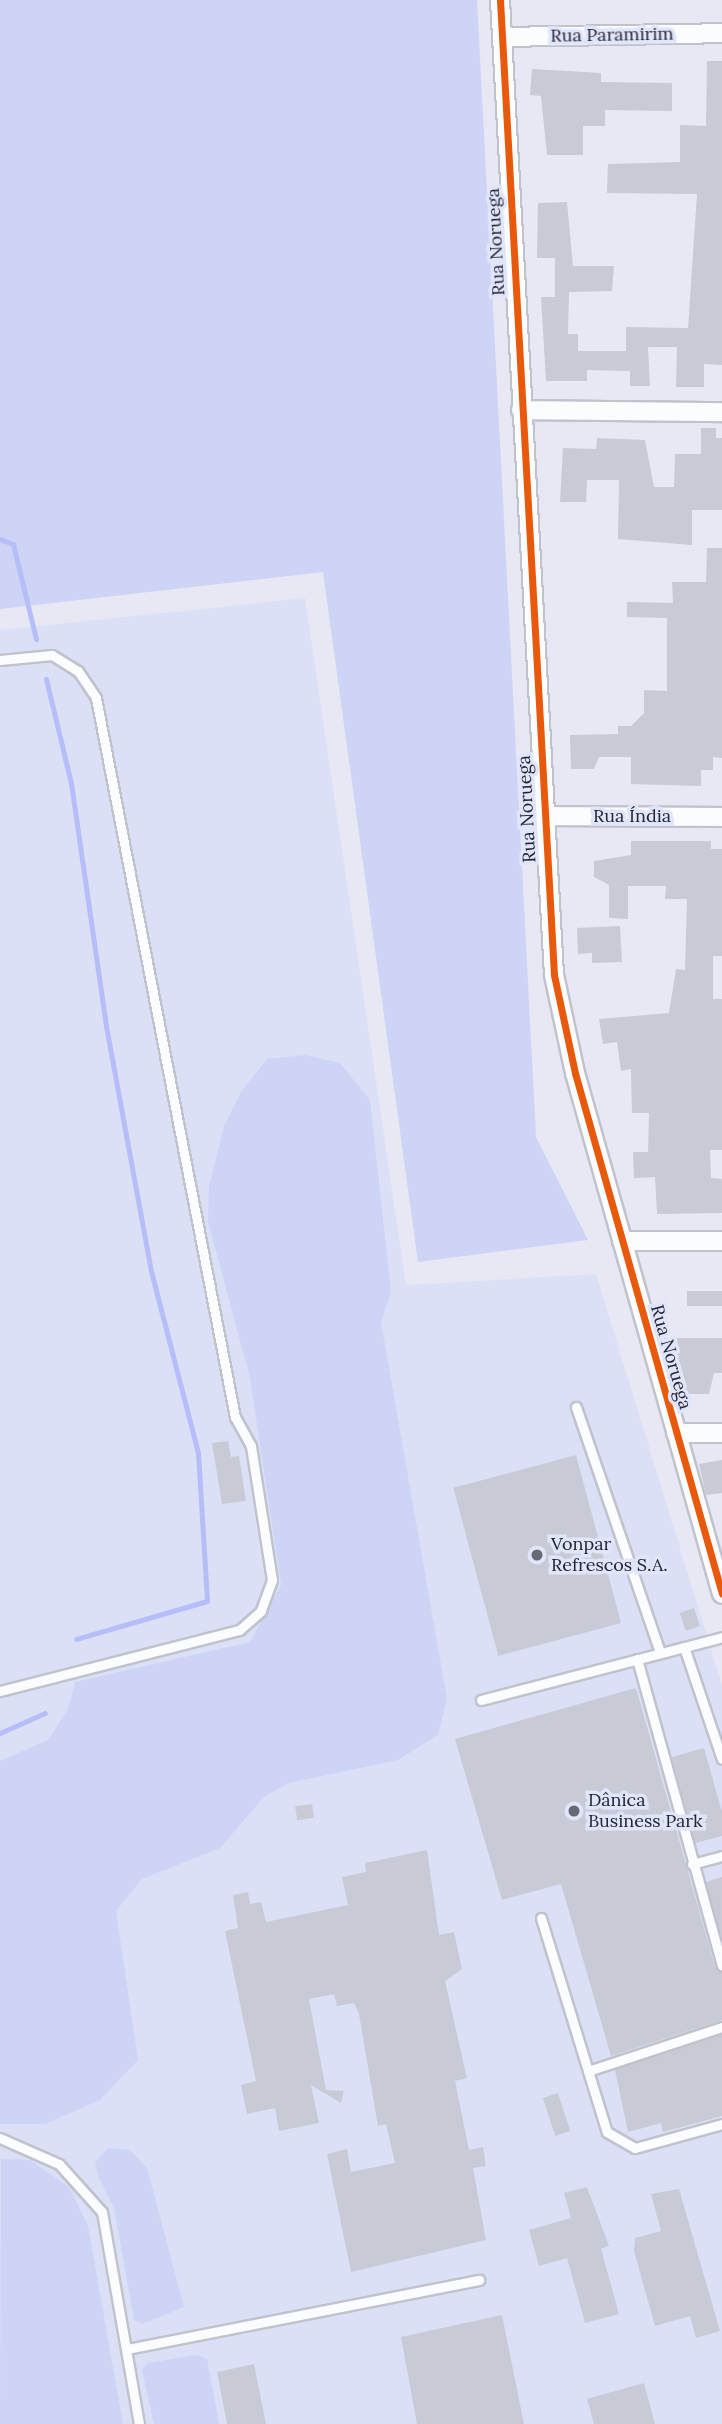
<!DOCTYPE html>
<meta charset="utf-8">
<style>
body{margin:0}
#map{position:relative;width:722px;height:2424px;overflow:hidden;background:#e7e8f3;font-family:Lora,serif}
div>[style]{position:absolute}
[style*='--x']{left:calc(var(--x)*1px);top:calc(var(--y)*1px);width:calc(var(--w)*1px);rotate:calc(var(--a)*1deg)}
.built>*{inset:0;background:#dbe0f6}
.green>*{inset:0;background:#cdd4f5}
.stream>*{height:5px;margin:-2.5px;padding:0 2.5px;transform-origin:2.5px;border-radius:2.5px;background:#b5bef8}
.building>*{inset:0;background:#c8cad5;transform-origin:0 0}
.roads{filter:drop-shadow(2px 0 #c0c2cc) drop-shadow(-2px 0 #c0c2cc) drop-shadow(0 2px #c0c2cc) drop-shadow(0 -2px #c0c2cc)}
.service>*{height:9px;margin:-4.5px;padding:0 4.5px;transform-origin:4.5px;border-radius:4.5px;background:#fbfcfd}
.minor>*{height:18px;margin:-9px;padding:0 9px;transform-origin:9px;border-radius:9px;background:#fbfcfd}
.cycleway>*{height:7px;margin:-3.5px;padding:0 3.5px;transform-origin:3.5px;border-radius:3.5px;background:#e8590c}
.dots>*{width:19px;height:19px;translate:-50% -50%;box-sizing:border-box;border:4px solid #e1e5f9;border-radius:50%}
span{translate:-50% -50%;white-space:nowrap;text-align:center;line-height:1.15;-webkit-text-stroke:7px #e1e5f9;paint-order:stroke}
.street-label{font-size:18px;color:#222431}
.poi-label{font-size:18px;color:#222431}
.left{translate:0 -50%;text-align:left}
</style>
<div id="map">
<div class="built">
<i style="clip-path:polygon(305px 598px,406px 1285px,596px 1274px,722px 1685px,722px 2424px,0 2424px,0 630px)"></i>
</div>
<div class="green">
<i style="clip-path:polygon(0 0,477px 0,536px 1137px,588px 1240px,418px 1262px,323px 572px,0 609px)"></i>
<i style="clip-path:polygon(306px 1055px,340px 1063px,370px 1100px,391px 1292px,381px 1322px,447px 1699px,438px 1735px,398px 1760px,289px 1783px,265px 1796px,220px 1848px,142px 1879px,116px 1911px,138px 2060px,100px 2100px,45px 2124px,0 2124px,0 1761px,48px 1740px,68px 1709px,75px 1682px,250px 1642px,281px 1585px,250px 1378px,208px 1221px,209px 1186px,224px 1126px,241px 1092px,267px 1059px)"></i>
<i style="clip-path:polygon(108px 2148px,130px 2150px,147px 2168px,184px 2307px,142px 2324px,134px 2320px,114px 2208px,98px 2176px,95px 2162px)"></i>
<i style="clip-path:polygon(1px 2159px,30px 2160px,69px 2187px,88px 2226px,123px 2424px,0 2424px)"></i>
<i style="clip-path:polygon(196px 2355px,207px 2359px,219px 2424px,154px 2424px,142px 2370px,148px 2363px)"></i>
</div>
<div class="stream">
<i style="--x:0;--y:539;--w:14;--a:21"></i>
<i style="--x:13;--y:544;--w:98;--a:76.4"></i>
<i style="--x:46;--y:679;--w:107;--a:76.5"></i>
<i style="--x:71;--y:783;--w:246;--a:81.8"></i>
<i style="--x:106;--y:1026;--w:249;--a:79.6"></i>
<i style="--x:151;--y:1271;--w:188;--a:75.5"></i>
<i style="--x:198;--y:1453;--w:148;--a:86.5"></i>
<i style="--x:207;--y:1601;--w:136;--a:163.8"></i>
<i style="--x:0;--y:1733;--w:49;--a:-24"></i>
</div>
<div class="building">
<i style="clip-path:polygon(707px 61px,722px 61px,722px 365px,704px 364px,704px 387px,676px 387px,677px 347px,648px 347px,650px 386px,630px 386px,630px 371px,587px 370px,587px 381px,546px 381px,541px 297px,555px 297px,555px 258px,537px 258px,538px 203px,567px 202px,573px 266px,614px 266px,612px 291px,569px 292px,568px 334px,578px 334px,578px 351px,626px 351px,626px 327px,688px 328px,697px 194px,607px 193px,608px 164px,680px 162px,680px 125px,706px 126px)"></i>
<i style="clip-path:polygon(532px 69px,601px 73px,601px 82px,672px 83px,672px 111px,605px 110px,605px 126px,583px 126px,583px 155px,547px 155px,541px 96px,530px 95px)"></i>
<i style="clip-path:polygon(701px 428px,716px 428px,716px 438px,722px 438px,722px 510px,692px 510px,692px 545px,618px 539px,619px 480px,587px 480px,586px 502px,560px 502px,563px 448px,596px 449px,597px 438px,645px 440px,654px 487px,674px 487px,675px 454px,701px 454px)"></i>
<i style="clip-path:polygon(707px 548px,722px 548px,722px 758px,713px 757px,713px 770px,701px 770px,701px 786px,631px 784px,631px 757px,599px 757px,594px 769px,571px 769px,570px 735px,618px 734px,618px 726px,631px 726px,644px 713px,644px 690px,667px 691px,667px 618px,627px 617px,627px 602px,673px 603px,672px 582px,706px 582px)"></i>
<i style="clip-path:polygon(631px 841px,711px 841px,711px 849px,722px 849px,722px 956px,713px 956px,713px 999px,722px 999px,722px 1150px,710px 1150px,711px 1178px,722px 1179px,722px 1213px,657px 1214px,655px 1177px,634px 1178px,633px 1152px,648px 1152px,649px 1113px,632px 1113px,631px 1069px,621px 1071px,617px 1042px,603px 1044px,599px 1019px,669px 1013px,676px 969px,685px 970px,687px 899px,665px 899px,666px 886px,628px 886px,628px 919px,609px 918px,609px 885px,594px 877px,594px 861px,631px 855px)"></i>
<i style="clip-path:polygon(620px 926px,622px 962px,592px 963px,592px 953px,578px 954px,577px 928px)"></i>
<i style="left:722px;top:1291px;width:15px;height:35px;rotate:90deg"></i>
<i style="clip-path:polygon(663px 1338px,722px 1338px,722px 1373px,714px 1373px,709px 1394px,682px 1394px,679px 1359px,668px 1360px)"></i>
<i style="clip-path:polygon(228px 1441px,231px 1457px,239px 1456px,246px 1501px,222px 1504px,212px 1443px)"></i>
<i style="left:576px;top:1455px;width:174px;height:127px;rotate:75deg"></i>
<i style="clip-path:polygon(722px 1460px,722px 1493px,706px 1495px,699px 1464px)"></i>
<i style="left:694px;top:1608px;width:19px;height:15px;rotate:72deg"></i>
<i style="clip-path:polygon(636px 1688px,715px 1967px,722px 1972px,722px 2020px,611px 2056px,561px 1884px,502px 1900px,455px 1739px)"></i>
<i style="clip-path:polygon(704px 1748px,722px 1812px,722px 1836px,695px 1843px,672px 1757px)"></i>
<i style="left:312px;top:1804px;width:14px;height:17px;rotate:82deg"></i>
<i style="clip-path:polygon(427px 1850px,439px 1935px,454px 1932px,462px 1969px,445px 1981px,467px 2078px,455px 2081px,469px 2150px,483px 2147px,486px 2166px,473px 2168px,486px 2240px,351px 2272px,327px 2154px,347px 2149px,351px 2172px,395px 2163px,386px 2124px,378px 2126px,359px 2014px,354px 2003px,337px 2006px,334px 1994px,309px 1999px,326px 2090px,344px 2091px,341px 2103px,311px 2085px,319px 2123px,279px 2131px,275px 2108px,247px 2114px,241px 2085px,256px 2081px,225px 1931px,238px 1928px,233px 1895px,248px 1892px,250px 1904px,261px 1902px,266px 1922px,348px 1905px,342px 1877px,366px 1872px,365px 1863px)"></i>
<i style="clip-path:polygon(722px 1877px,722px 1939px,706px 1882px)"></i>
<i style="clip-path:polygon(722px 2034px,722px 2116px,663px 2132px,661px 2123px,628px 2132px,615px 2070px)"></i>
<i style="left:558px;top:2093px;width:40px;height:16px;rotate:72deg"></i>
<i style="clip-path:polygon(587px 2187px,609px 2246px,601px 2249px,619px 2314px,585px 2323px,567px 2258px,539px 2266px,529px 2230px,571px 2218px,564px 2193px)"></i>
<i style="clip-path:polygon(679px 2189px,720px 2331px,696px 2338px,690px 2316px,655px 2326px,634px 2251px,635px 2238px,661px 2231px,651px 2194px)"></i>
<i style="clip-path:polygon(502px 2315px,524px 2424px,417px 2424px,401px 2337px)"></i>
<i style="clip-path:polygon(254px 2364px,266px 2424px,227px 2424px,217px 2372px)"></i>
<i style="clip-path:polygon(644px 2383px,655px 2424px,594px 2424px,587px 2399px)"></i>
</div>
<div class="roads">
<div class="service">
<i style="--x:0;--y:660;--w:52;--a:-5.5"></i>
<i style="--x:52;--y:655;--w:31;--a:32"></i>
<i style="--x:78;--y:671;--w:32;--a:56"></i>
<i style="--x:96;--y:698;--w:732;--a:79.06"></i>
<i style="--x:235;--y:1417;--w:33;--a:61"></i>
<i style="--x:251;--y:1446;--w:136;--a:81.1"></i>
<i style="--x:272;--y:1580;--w:33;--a:110"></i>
<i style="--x:261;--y:1611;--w:29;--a:139"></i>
<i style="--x:239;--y:1630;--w:247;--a:165.7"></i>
<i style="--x:576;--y:1407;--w:260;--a:71.1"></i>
<i style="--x:684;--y:1647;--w:118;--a:71.3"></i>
<i style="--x:637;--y:1659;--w:318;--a:74.5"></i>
<i style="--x:481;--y:1700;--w:249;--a:-14.6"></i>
<i style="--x:692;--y:1864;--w:31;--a:-15"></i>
<i style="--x:541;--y:1918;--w:224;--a:72.9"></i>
<i style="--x:607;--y:2132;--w:32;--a:30"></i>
<i style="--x:635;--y:2148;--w:90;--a:-15.4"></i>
<i style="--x:588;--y:2071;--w:141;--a:-18.2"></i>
<i style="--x:0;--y:2138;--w:64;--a:23.8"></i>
<i style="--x:59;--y:2164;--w:64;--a:48.1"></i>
<i style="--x:102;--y:2212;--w:215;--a:80.1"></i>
<i style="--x:127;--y:2349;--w:359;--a:-11.1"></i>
</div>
<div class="minor">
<i style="--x:500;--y:0;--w:976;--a:86.83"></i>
<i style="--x:554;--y:975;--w:100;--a:77.9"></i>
<i style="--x:575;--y:1073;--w:541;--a:74.24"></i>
<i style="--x:502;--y:37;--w:220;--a:-1"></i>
<i style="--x:521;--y:410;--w:201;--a:0.6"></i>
<i style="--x:543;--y:816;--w:179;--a:0.3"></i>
<i style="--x:622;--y:1241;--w:100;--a:0"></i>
<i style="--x:676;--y:1433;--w:46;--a:0"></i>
</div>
</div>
<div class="cycleway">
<i style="--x:500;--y:0;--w:976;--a:86.83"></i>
<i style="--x:554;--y:975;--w:100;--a:77.9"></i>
<i style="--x:575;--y:1073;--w:541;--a:74.24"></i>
</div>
<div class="dots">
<i style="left:537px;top:1555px;background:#676975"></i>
<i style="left:574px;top:1811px;background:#676975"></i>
</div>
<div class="street-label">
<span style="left:612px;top:35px;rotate:-1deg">Rua Paramirim</span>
<span style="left:496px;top:242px;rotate:-93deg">Rua Noruega</span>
<span style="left:527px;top:809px;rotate:-93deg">Rua Noruega</span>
<span style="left:632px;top:816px">Rua Índia</span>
<span style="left:671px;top:1357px;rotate:74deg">Rua Noruega</span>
</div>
<div class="poi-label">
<span class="left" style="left:551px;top:1555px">Vonpar<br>Refrescos S.A.</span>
<span class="left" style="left:588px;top:1811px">Dânica<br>Business Park</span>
</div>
</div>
